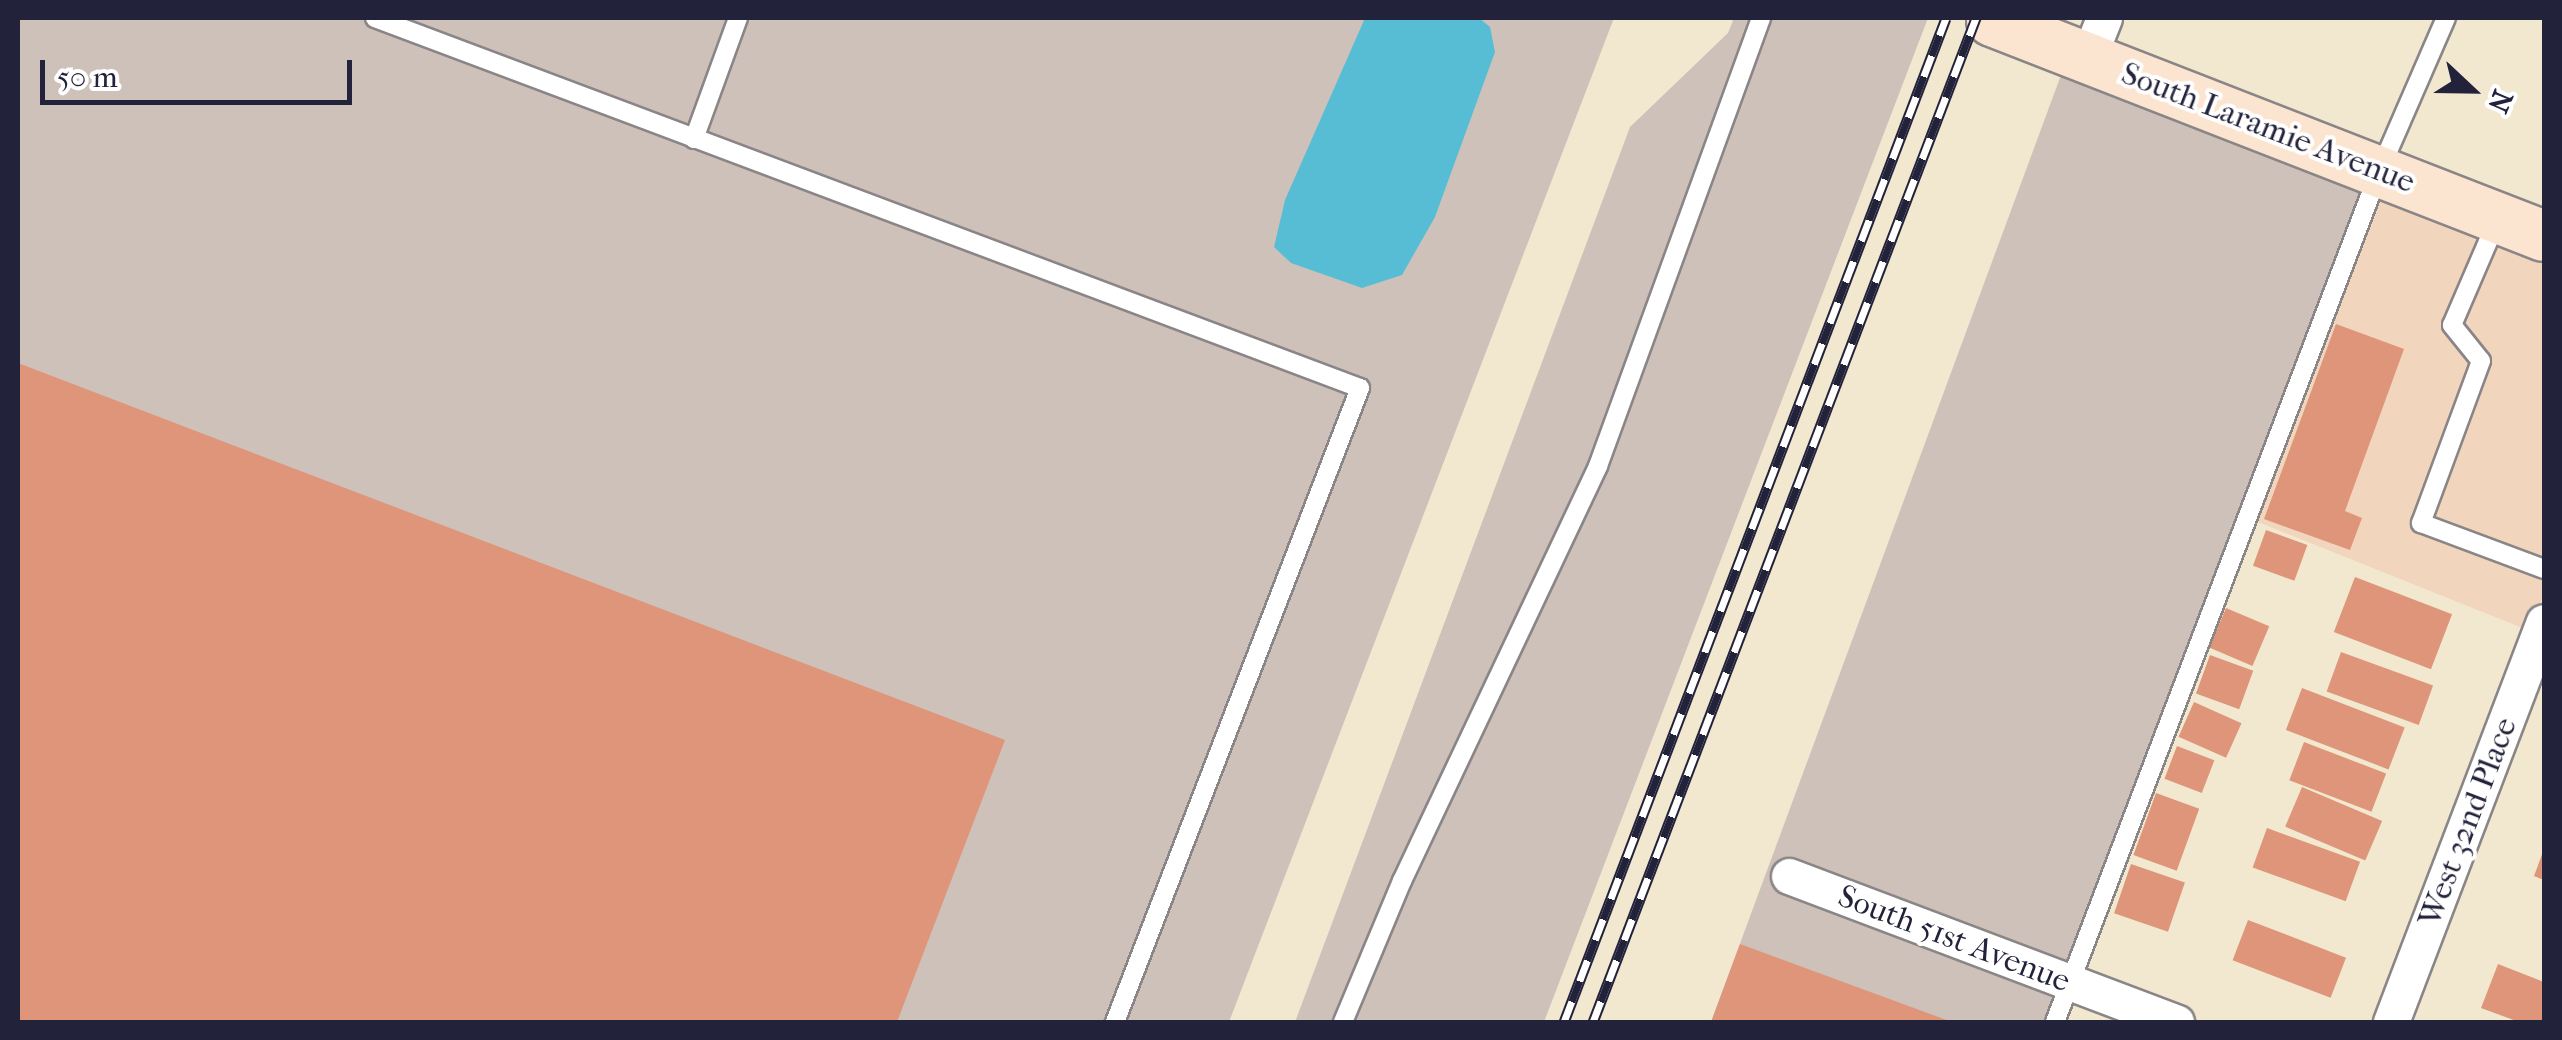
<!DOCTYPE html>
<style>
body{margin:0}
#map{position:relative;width:2562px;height:1040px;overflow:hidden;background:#f2e8d0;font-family:"IM FELL French Canon",serif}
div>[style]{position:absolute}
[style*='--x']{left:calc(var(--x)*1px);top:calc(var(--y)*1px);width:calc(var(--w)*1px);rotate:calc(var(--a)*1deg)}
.built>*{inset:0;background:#f1d5bd}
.industrial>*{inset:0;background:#cec1ba}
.water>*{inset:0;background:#57bdd5}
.building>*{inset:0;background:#de9579;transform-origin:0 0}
.roads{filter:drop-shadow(2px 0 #8a8586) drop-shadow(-2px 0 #8a8586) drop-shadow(0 2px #8a8586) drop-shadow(0 -2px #8a8586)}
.lane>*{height:18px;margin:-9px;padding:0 9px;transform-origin:9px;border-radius:9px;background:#fff}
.street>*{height:35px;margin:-17.5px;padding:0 17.5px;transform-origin:17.5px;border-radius:17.5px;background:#fff}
.secondary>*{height:50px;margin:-25px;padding:0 25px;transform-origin:25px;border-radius:25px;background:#fce5d0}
.rail>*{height:11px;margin-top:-5.5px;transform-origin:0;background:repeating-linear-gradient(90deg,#fff 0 22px,#22223b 0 44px);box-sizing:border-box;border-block:2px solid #22223b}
span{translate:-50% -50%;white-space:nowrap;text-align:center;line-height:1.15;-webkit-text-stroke:8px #fff;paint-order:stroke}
.street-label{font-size:32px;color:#22223b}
.frame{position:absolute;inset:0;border:20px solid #22223b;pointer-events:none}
.north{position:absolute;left:2422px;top:40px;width:100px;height:100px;-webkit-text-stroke:8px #fff;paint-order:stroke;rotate:112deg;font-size:28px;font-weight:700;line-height:40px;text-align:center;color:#22223b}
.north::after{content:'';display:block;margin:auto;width:35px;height:45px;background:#22223b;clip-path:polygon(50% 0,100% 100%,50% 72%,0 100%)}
.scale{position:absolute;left:40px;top:60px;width:312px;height:45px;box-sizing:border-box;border:5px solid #22223b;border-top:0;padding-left:12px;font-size:30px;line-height:35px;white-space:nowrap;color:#22223b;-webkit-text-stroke:8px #fff;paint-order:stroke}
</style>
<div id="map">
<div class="built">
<i style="clip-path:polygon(2364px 182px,2544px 251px,2544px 594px,2530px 631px,2238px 514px)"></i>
</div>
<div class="industrial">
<i style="clip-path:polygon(18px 18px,1614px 18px,1229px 1022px,18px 1022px)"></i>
<i style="clip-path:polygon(1734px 18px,1928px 18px,1544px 1022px,1295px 1022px,1630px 127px,1728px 33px)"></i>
<i style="clip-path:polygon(2064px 67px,2364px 182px,2045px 1022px,1711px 1022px)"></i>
</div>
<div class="water">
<i style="clip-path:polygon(1365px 18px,1479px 18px,1490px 27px,1495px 52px,1435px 217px,1402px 275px,1362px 288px,1291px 263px,1274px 247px,1285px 200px)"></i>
</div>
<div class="building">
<i style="clip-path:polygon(2336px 324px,2404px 349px,2345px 511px,2362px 518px,2350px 550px,2264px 519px)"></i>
<i style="clip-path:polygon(18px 363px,1005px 740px,897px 1022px,18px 1022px)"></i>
<i style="left:2266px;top:530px;width:44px;height:38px;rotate:20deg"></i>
<i style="left:2355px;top:577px;width:104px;height:59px;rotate:21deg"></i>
<i style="left:2226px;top:608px;width:47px;height:43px;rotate:23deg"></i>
<i style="left:2341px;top:652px;width:98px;height:42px;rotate:20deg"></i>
<i style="left:2210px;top:655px;width:46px;height:41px;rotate:20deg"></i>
<i style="left:2302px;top:688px;width:110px;height:45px;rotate:21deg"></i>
<i style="left:2194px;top:702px;width:52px;height:38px;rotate:24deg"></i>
<i style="left:2304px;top:742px;width:88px;height:41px;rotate:21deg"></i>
<i style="left:2177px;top:746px;width:40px;height:35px;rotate:21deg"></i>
<i style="left:2302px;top:787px;width:87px;height:43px;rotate:23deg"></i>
<i style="left:2156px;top:793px;width:46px;height:66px;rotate:20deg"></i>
<i style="left:2267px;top:828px;width:99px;height:42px;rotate:20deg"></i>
<i style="clip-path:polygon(2544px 849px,2544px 880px,2534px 876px)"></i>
<i style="left:2131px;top:864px;width:57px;height:52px;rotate:19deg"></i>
<i style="left:2248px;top:920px;width:105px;height:43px;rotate:21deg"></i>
<i style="clip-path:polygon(1740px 944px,1952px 1022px,1711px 1022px)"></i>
<i style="clip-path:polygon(2498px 964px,2544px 982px,2544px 1022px,2519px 1022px,2481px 1008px)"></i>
</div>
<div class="roads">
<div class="lane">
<i style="--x:375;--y:18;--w:1052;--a:20.59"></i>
<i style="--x:1360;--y:388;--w:680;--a:111.13"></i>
<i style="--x:694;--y:139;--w:129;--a:-70"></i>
<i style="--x:2496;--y:223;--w:111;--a:113.3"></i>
<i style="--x:2452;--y:325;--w:46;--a:51.1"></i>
<i style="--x:2481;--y:361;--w:173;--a:110.3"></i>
<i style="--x:2421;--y:523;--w:131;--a:20.5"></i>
<i style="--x:1343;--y:1022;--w:153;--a:-67.3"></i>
<i style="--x:1402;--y:881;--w:459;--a:-64.7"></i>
<i style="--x:1598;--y:466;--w:477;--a:-70"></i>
<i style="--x:2055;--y:1022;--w:910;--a:-69.13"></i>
<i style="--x:2379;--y:172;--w:168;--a:-66.5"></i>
</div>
<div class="street">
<i style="--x:2088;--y:58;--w:43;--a:-68.2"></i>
<i style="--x:1789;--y:876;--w:414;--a:20.7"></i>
<i style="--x:2391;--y:1022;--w:428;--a:-69.1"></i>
</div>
<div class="secondary">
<i style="--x:1992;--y:21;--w:592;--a:21.28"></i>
</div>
</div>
<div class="rail">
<i style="--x:1564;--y:1022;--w:1074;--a:-69.17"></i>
<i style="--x:1593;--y:1022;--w:1075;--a:-69.12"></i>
</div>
<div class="street-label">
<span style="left:2268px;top:128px;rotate:21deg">South Laramie Avenue</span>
<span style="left:2468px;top:822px;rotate:-69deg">West 32nd Place</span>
<span style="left:1954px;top:939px;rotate:21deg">South 51st Avenue</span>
</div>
<div class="frame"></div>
<div class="north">N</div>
<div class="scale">50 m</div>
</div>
